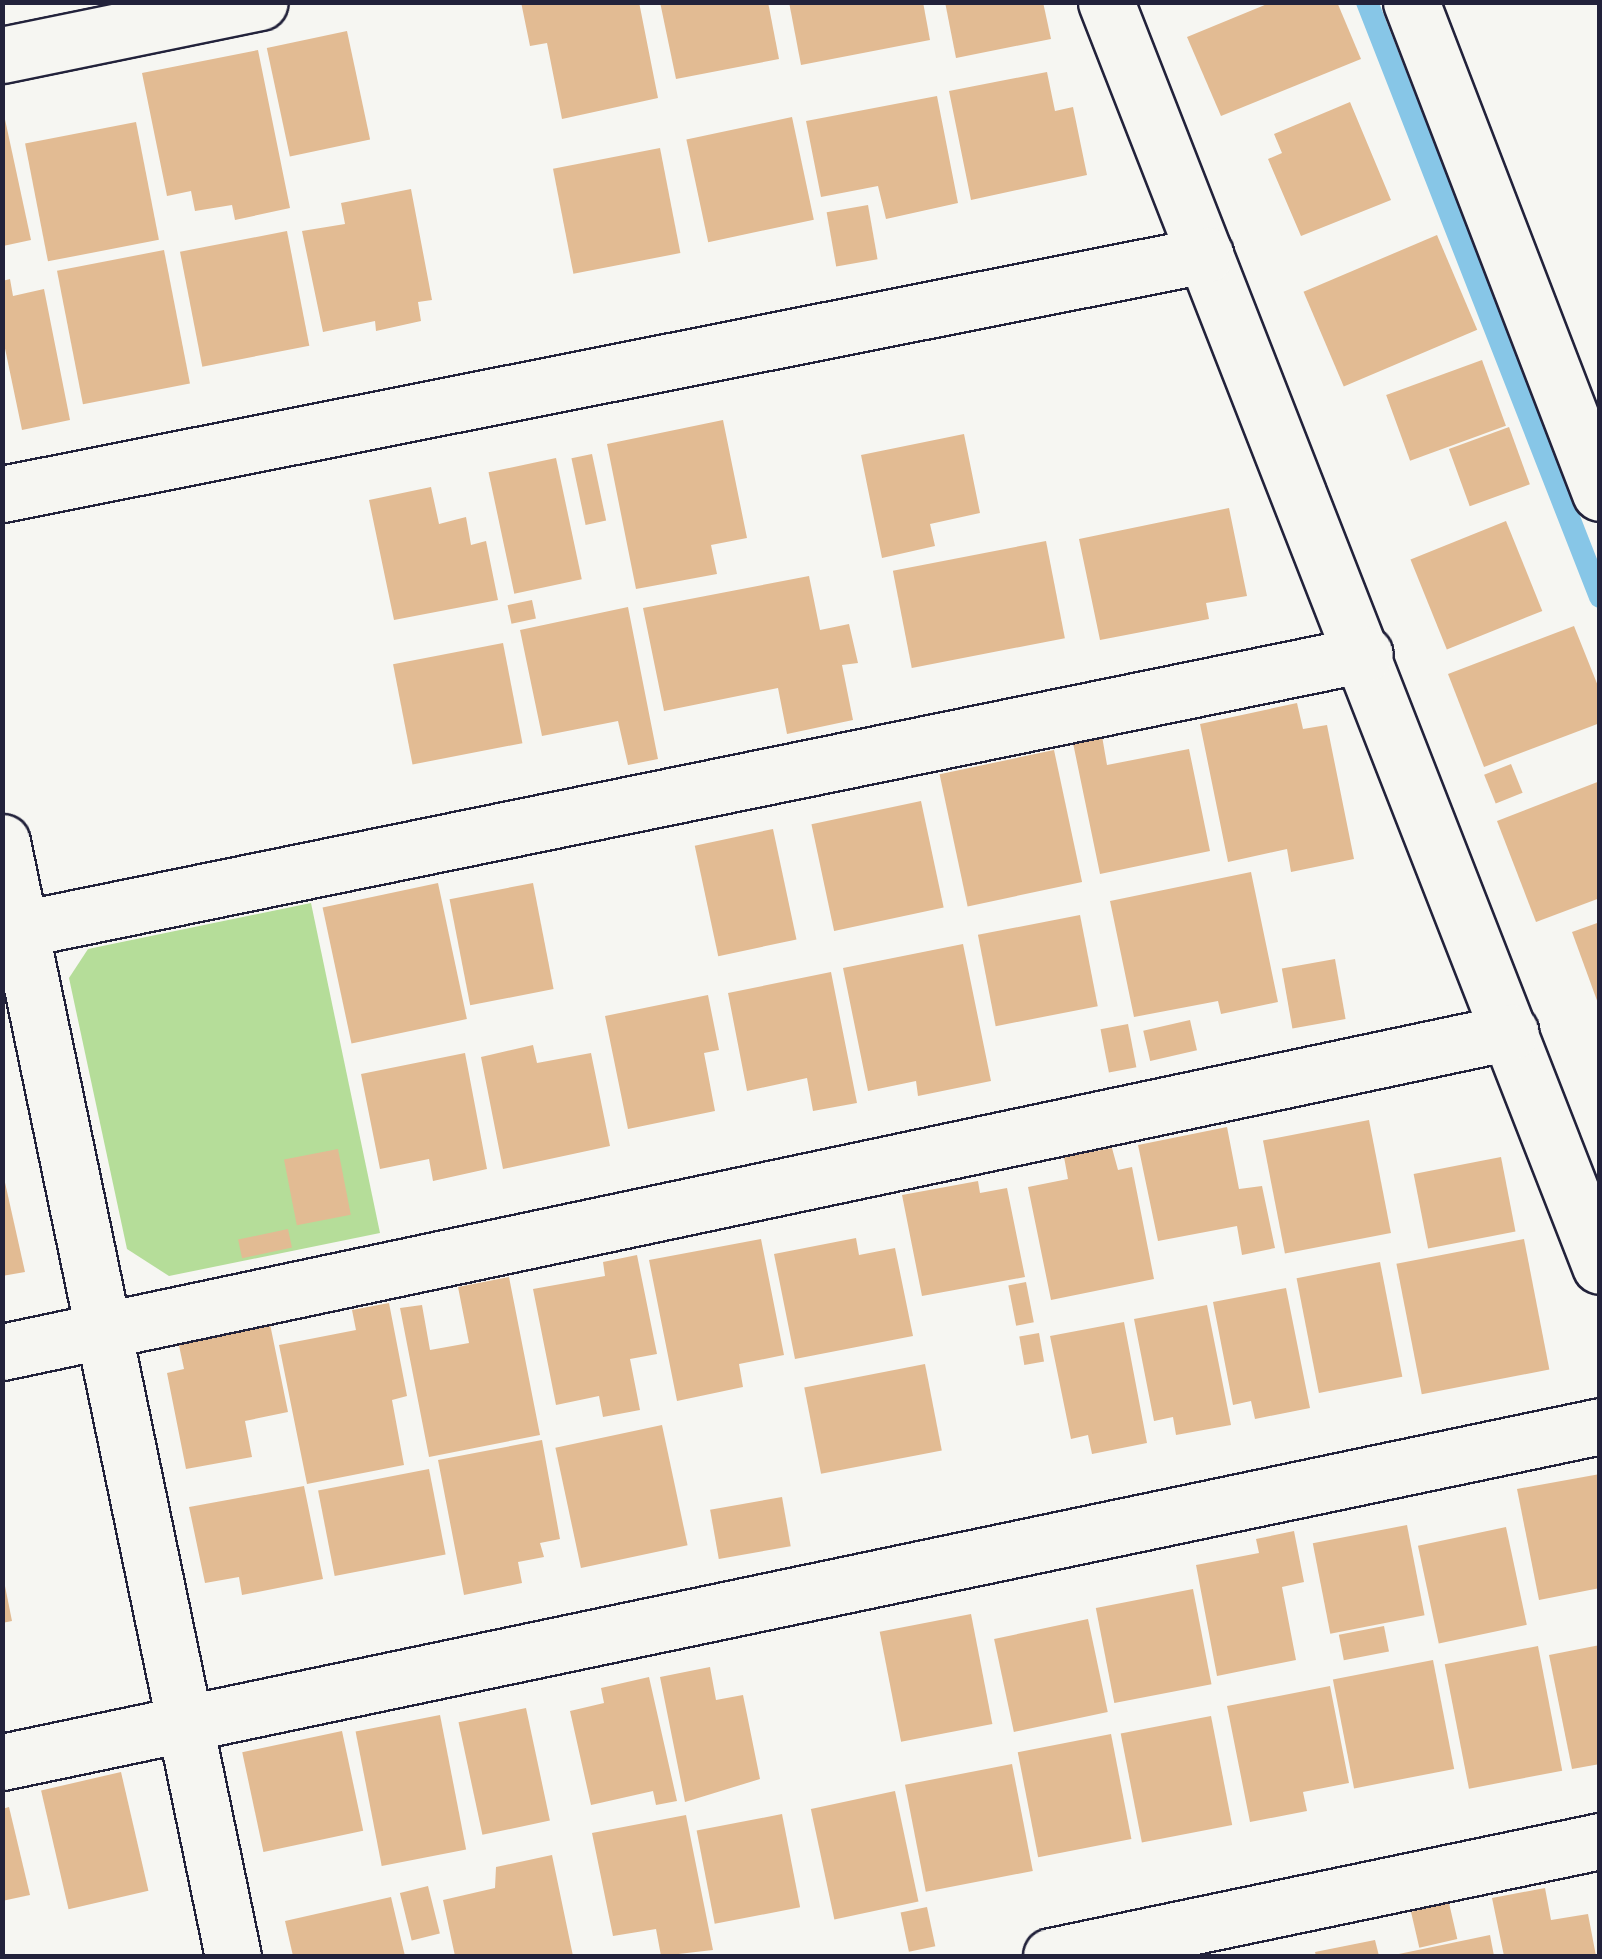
<!DOCTYPE html>
<style>
body{margin:0}
#map{position:relative;width:1602px;height:1959px;overflow:hidden;background:#f6f6f2;font-family:"Playpen Sans",sans-serif}
div>[style]{position:absolute}
[style*='--x']{left:calc(var(--x)*1px);top:calc(var(--y)*1px);width:calc(var(--w)*1px);rotate:calc(var(--a)*1deg)}
.green>*{inset:0;background:#b5dd99}
.stream>*{height:22px;margin:-11px;padding:0 11px;transform-origin:11px;border-radius:11px;background:#87c6e7}
.building>*{inset:0;background:#e2bb93;transform-origin:0 0}
.roads{filter:drop-shadow(2px 0 #22223b) drop-shadow(-2px 0 #22223b) drop-shadow(0 2px #22223b) drop-shadow(0 -2px #22223b)}
.minor>*{height:55px;margin:-27.5px;padding:0 27.5px;transform-origin:27.5px;border-radius:27.5px;background:#f6f6f2}
span{translate:-50% -50%;white-space:nowrap;text-align:center;line-height:1.15;-webkit-text-stroke:9px #f6f6f2;paint-order:stroke}
.frame{position:absolute;inset:0;border:5px solid #22223b;pointer-events:none}
</style>
<div id="map">
<div class="green">
<i style="clip-path:polygon(311px 903px,380px 1233px,169px 1276px,127px 1249px,69px 978px,88px 949px)"></i>
</div>
<div class="stream">
<i style="--x:1367;--y:2;--w:639;--a:68.61"></i>
</div>
<div class="building">
<i style="clip-path:polygon(521px 2px,639px 2px,658px 98px,562px 119px,547px 43px,530px 46px)"></i>
<i style="clip-path:polygon(660px 2px,768px 2px,779px 59px,676px 79px)"></i>
<i style="clip-path:polygon(789px 2px,923px 2px,930px 40px,801px 65px)"></i>
<i style="clip-path:polygon(945px 2px,1043px 2px,1051px 39px,956px 58px)"></i>
<i style="clip-path:polygon(1272px 2px,1337px 2px,1361px 59px,1221px 116px,1187px 37px)"></i>
<i style="left:347px;top:31px;width:111px;height:82px;rotate:78deg"></i>
<i style="clip-path:polygon(258px 50px,290px 208px,235px 220px,232px 205px,195px 211px,191px 191px,167px 196px,142px 73px)"></i>
<i style="clip-path:polygon(1047px 72px,1055px 111px,1073px 107px,1087px 175px,971px 200px,949px 91px)"></i>
<i style="clip-path:polygon(937px 96px,958px 203px,886px 219px,878px 186px,821px 197px,806px 121px)"></i>
<i style="clip-path:polygon(1350px 102px,1391px 200px,1301px 236px,1268px 159px,1282px 153px,1274px 134px)"></i>
<i style="clip-path:polygon(3px 110px,31px 240px,3px 246px)"></i>
<i style="left:792px;top:117px;width:105px;height:108px;rotate:78deg"></i>
<i style="left:136px;top:122px;width:120px;height:113px;rotate:79deg"></i>
<i style="left:660px;top:148px;width:107px;height:109px;rotate:79deg"></i>
<i style="clip-path:polygon(411px 189px,432px 300px,418px 302px,421px 321px,376px 331px,375px 321px,323px 332px,302px 231px,345px 224px,341px 203px)"></i>
<i style="left:868px;top:205px;width:55px;height:42px;rotate:80deg"></i>
<i style="left:287px;top:231px;width:117px;height:109px;rotate:79deg"></i>
<i style="left:1437px;top:235px;width:103px;height:145px;rotate:67deg"></i>
<i style="left:164px;top:250px;width:136px;height:109px;rotate:79deg"></i>
<i style="clip-path:polygon(10px 279px,13px 296px,44px 289px,70px 420px,22px 430px,2px 334px,2px 281px)"></i>
<i style="left:1482px;top:360px;width:70px;height:102px;rotate:70deg"></i>
<i style="clip-path:polygon(723px 420px,747px 538px,711px 545px,717px 574px,636px 589px,607px 444px)"></i>
<i style="left:1509px;top:427px;width:61px;height:64px;rotate:70deg"></i>
<i style="clip-path:polygon(964px 434px,980px 513px,930px 524px,935px 546px,882px 558px,861px 455px)"></i>
<i style="left:592px;top:454px;width:68px;height:21px;rotate:78deg"></i>
<i style="left:556px;top:458px;width:124px;height:69px;rotate:78deg"></i>
<i style="clip-path:polygon(431px 487px,439px 524px,466px 517px,471px 545px,486px 541px,498px 600px,394px 620px,369px 500px)"></i>
<i style="clip-path:polygon(1229px 508px,1247px 596px,1206px 603px,1209px 619px,1100px 640px,1079px 539px)"></i>
<i style="left:1506px;top:521px;width:97px;height:103px;rotate:68deg"></i>
<i style="left:1046px;top:541px;width:99px;height:156px;rotate:79deg"></i>
<i style="clip-path:polygon(809px 576px,820px 630px,849px 624px,858px 663px,842px 665px,853px 720px,787px 734px,778px 688px,664px 711px,643px 608px)"></i>
<i style="left:532px;top:600px;width:19px;height:25px;rotate:78deg"></i>
<i style="clip-path:polygon(628px 607px,658px 759px,628px 765px,618px 721px,542px 736px,520px 630px)"></i>
<i style="clip-path:polygon(1574px 626px,1600px 691px,1600px 723px,1484px 767px,1448px 674px)"></i>
<i style="left:503px;top:643px;width:102px;height:112px;rotate:79deg"></i>
<i style="clip-path:polygon(1297px 703px,1303px 729px,1327px 725px,1354px 859px,1291px 872px,1287px 849px,1228px 862px,1200px 724px)"></i>
<i style="clip-path:polygon(1102px 736px,1107px 765px,1189px 749px,1210px 851px,1100px 874px,1073px 743px)"></i>
<i style="left:1054px;top:750px;width:135px;height:117px;rotate:78deg"></i>
<i style="left:1511px;top:764px;width:31px;height:29px;rotate:68deg"></i>
<i style="clip-path:polygon(1600px 781px,1600px 898px,1536px 922px,1497px 821px)"></i>
<i style="left:921px;top:801px;width:109px;height:112px;rotate:78deg"></i>
<i style="left:773px;top:829px;width:113px;height:80px;rotate:78deg"></i>
<i style="clip-path:polygon(1251px 872px,1278px 1002px,1221px 1014px,1218px 1001px,1134px 1017px,1110px 901px)"></i>
<i style="left:438px;top:883px;width:139px;height:118px;rotate:78deg"></i>
<i style="left:533px;top:883px;width:108px;height:85px;rotate:79deg"></i>
<i style="left:1080px;top:915px;width:93px;height:104px;rotate:79deg"></i>
<i style="clip-path:polygon(1600px 922px,1600px 1006px,1599px 1006px,1572px 932px)"></i>
<i style="clip-path:polygon(963px 944px,991px 1081px,918px 1096px,916px 1081px,868px 1091px,843px 968px)"></i>
<i style="left:1335px;top:959px;width:61px;height:54px;rotate:80deg"></i>
<i style="clip-path:polygon(831px 972px,857px 1103px,813px 1111px,807px 1078px,747px 1091px,728px 993px)"></i>
<i style="clip-path:polygon(708px 995px,719px 1050px,704px 1053px,715px 1111px,628px 1129px,605px 1016px)"></i>
<i style="left:1190px;top:1020px;width:31px;height:48px;rotate:77deg"></i>
<i style="left:1128px;top:1024px;width:44px;height:28px;rotate:79deg"></i>
<i style="clip-path:polygon(533px 1045px,537px 1063px,591px 1053px,610px 1146px,503px 1169px,481px 1057px)"></i>
<i style="clip-path:polygon(465px 1053px,487px 1169px,433px 1181px,429px 1159px,380px 1169px,361px 1074px)"></i>
<i style="left:1369px;top:1120px;width:115px;height:108px;rotate:79deg"></i>
<i style="clip-path:polygon(1227px 1127px,1239px 1189px,1262px 1186px,1275px 1248px,1242px 1255px,1237px 1226px,1158px 1241px,1138px 1145px)"></i>
<i style="clip-path:polygon(1112px 1148px,1118px 1170px,1132px 1167px,1154px 1279px,1051px 1300px,1028px 1187px,1068px 1179px,1064px 1157px)"></i>
<i style="left:338px;top:1149px;width:67px;height:55px;rotate:79deg"></i>
<i style="left:1501px;top:1157px;width:76px;height:89px;rotate:79deg"></i>
<i style="clip-path:polygon(2px 1169px,25px 1272px,2px 1276px)"></i>
<i style="clip-path:polygon(978px 1181px,980px 1193px,1007px 1188px,1025px 1277px,922px 1296px,902px 1195px)"></i>
<i style="left:288px;top:1229px;width:19px;height:51px;rotate:78deg"></i>
<i style="clip-path:polygon(856px 1238px,859px 1255px,895px 1248px,913px 1336px,795px 1359px,774px 1254px)"></i>
<i style="clip-path:polygon(761px 1239px,784px 1355px,739px 1364px,743px 1387px,677px 1401px,649px 1260px)"></i>
<i style="left:1524px;top:1239px;width:133px;height:130px;rotate:79deg"></i>
<i style="clip-path:polygon(637px 1255px,657px 1354px,630px 1359px,640px 1410px,603px 1417px,599px 1396px,556px 1405px,533px 1289px,605px 1276px,603px 1262px)"></i>
<i style="left:1380px;top:1262px;width:117px;height:85px;rotate:79deg"></i>
<i style="clip-path:polygon(509px 1277px,540px 1435px,429px 1457px,400px 1308px,422px 1305px,430px 1350px,469px 1343px,458px 1287px)"></i>
<i style="left:1026px;top:1282px;width:41px;height:18px;rotate:79deg"></i>
<i style="clip-path:polygon(1286px 1288px,1310px 1408px,1255px 1419px,1251px 1401px,1233px 1405px,1213px 1302px)"></i>
<i style="clip-path:polygon(389px 1303px,407px 1396px,392px 1400px,404px 1465px,307px 1484px,279px 1345px,356px 1330px,352px 1310px)"></i>
<i style="clip-path:polygon(1207px 1305px,1231px 1425px,1176px 1435px,1173px 1417px,1154px 1421px,1134px 1319px)"></i>
<i style="clip-path:polygon(1124px 1322px,1147px 1443px,1092px 1454px,1088px 1435px,1071px 1439px,1050px 1336px)"></i>
<i style="clip-path:polygon(270px 1324px,288px 1412px,245px 1421px,252px 1457px,186px 1469px,167px 1373px,184px 1369px,178px 1341px)"></i>
<i style="left:1039px;top:1333px;width:29px;height:20px;rotate:80deg"></i>
<i style="left:925px;top:1364px;width:88px;height:123px;rotate:79deg"></i>
<i style="left:662px;top:1425px;width:123px;height:109px;rotate:78deg"></i>
<i style="clip-path:polygon(542px 1440px,560px 1539px,540px 1543px,544px 1557px,518px 1562px,522px 1583px,464px 1595px,438px 1460px)"></i>
<i style="left:429px;top:1469px;width:87px;height:113px;rotate:79deg"></i>
<i style="clip-path:polygon(1600px 1474px,1600px 1588px,1539px 1600px,1517px 1489px)"></i>
<i style="clip-path:polygon(304px 1486px,323px 1579px,242px 1595px,239px 1577px,205px 1583px,189px 1507px)"></i>
<i style="left:782px;top:1497px;width:50px;height:73px;rotate:80deg"></i>
<i style="left:1407px;top:1525px;width:92px;height:96px;rotate:79deg"></i>
<i style="left:1506px;top:1527px;width:100px;height:90px;rotate:78deg"></i>
<i style="clip-path:polygon(1294px 1531px,1304px 1582px,1282px 1587px,1296px 1660px,1217px 1676px,1196px 1565px,1259px 1553px,1256px 1539px)"></i>
<i style="clip-path:polygon(4px 1581px,12px 1621px,2px 1623px,2px 1582px)"></i>
<i style="left:1193px;top:1589px;width:97px;height:99px;rotate:79deg"></i>
<i style="left:971px;top:1614px;width:112px;height:93px;rotate:79deg"></i>
<i style="left:1088px;top:1619px;width:95px;height:96px;rotate:78deg"></i>
<i style="left:1384px;top:1626px;width:26px;height:46px;rotate:79deg"></i>
<i style="clip-path:polygon(1600px 1645px,1600px 1764px,1572px 1769px,1549px 1655px)"></i>
<i style="left:1538px;top:1646px;width:127px;height:95px;rotate:79deg"></i>
<i style="left:1433px;top:1660px;width:111px;height:102px;rotate:79deg"></i>
<i style="clip-path:polygon(710px 1667px,716px 1700px,743px 1695px,760px 1779px,685px 1802px,660px 1677px)"></i>
<i style="clip-path:polygon(649px 1677px,677px 1801px,656px 1805px,653px 1791px,591px 1805px,570px 1711px,604px 1703px,601px 1688px)"></i>
<i style="clip-path:polygon(1330px 1686px,1349px 1783px,1303px 1792px,1307px 1811px,1250px 1822px,1227px 1706px)"></i>
<i style="left:526px;top:1708px;width:115px;height:69px;rotate:78deg"></i>
<i style="left:440px;top:1715px;width:137px;height:86px;rotate:79deg"></i>
<i style="left:1211px;top:1716px;width:111px;height:92px;rotate:79deg"></i>
<i style="left:342px;top:1731px;width:102px;height:102px;rotate:78deg"></i>
<i style="left:1111px;top:1734px;width:107px;height:95px;rotate:79deg"></i>
<i style="left:1012px;top:1764px;width:109px;height:109px;rotate:79deg"></i>
<i style="left:121px;top:1772px;width:122px;height:82px;rotate:77deg"></i>
<i style="left:895px;top:1791px;width:113px;height:86px;rotate:78deg"></i>
<i style="clip-path:polygon(9px 1807px,30px 1895px,2px 1901px,2px 1809px)"></i>
<i style="left:782px;top:1814px;width:95px;height:87px;rotate:79deg"></i>
<i style="clip-path:polygon(686px 1815px,713px 1950px,661px 1956px,656px 1929px,613px 1936px,592px 1833px)"></i>
<i style="clip-path:polygon(552px 1855px,573px 1956px,455px 1956px,443px 1900px,495px 1888px,496px 1867px)"></i>
<i style="left:428px;top:1886px;width:49px;height:29px;rotate:76deg"></i>
<i style="clip-path:polygon(1545px 1888px,1551px 1920px,1588px 1914px,1596px 1956px,1504px 1956px,1492px 1898px)"></i>
<i style="clip-path:polygon(391px 1897px,405px 1956px,293px 1956px,285px 1921px)"></i>
<i style="left:1449px;top:1903px;width:37px;height:39px;rotate:77deg"></i>
<i style="left:927px;top:1907px;width:40px;height:27px;rotate:78deg"></i>
<i style="clip-path:polygon(1490px 1935px,1494px 1956px,1394px 1956px,1394px 1955px)"></i>
<i style="clip-path:polygon(1375px 1940px,1379px 1956px,1316px 1956px,1315px 1952px)"></i>
</div>
<div class="roads">
<div class="minor">
<i style="--x:1106;--y:2;--w:1357;--a:68.65"></i>
<i style="--x:1411;--y:2;--w:526;--a:68.95"></i>
<i style="--x:2;--y:55;--w:263;--a:-11.6"></i>
<i style="--x:2;--y:494;--w:1227;--a:-11.24"></i>
<i style="--x:2;--y:842;--w:1138;--a:78.29"></i>
<i style="--x:2;--y:933;--w:1391;--a:-11.57"></i>
<i style="--x:2;--y:1352;--w:1542;--a:-11.98"></i>
<i style="--x:2;--y:1762;--w:1633;--a:-11.87"></i>
<i style="--x:1051;--y:1956;--w:561;--a:-11.83"></i>
</div>
</div>
<div class="frame"></div>
</div>
